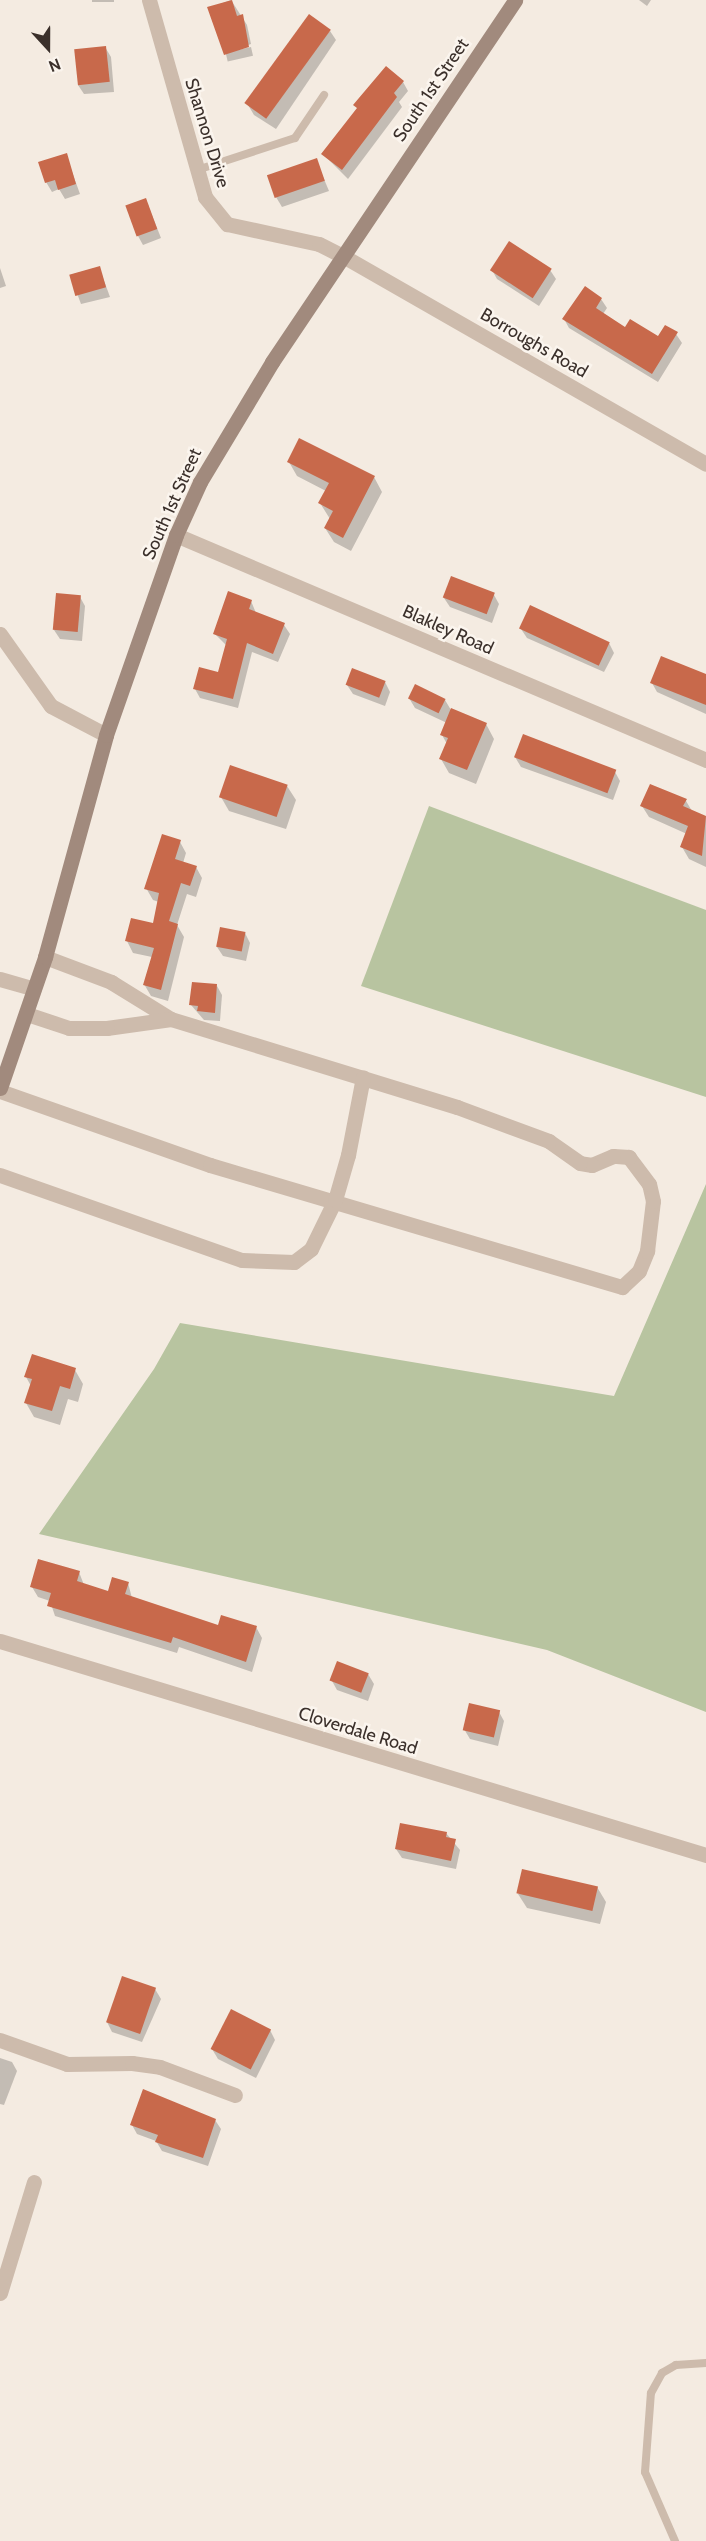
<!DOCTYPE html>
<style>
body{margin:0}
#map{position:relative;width:706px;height:2541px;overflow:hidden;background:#f4ebe1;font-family:Cabin,sans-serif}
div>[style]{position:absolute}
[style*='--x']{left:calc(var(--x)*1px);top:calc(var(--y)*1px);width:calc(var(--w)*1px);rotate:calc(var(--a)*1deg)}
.green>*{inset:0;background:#b8c4a0}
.shadow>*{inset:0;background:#0003;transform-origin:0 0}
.building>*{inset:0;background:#c8694b;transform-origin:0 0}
.lane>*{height:8px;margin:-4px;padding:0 4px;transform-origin:4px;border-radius:4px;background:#cdbbac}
.street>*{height:15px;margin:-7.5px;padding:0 7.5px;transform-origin:7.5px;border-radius:7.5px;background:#cdbbac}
.secondary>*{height:15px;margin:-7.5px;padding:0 7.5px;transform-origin:7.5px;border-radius:7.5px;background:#a18a7d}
span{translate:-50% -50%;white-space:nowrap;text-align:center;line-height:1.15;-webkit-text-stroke:5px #fbf5ee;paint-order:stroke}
.street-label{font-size:18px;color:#3b302b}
.north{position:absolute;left:18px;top:18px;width:60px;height:60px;-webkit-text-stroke:4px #fbf5ee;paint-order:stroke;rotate:159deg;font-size:16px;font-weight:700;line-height:24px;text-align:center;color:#3b302b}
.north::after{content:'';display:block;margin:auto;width:21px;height:27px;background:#3b302b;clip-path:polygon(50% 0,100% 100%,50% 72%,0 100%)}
</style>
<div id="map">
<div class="green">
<i style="clip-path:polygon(429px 806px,706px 910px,706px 1097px,361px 986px)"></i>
<i style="clip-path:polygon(706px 1184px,706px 1712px,547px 1650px,39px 1534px,154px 1369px,180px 1323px,614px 1396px)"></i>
</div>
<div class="shadow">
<i style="left:92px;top:0;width:22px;height:2px"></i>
<i style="clip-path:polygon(231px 0,247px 25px,251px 44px,225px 53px,209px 8px)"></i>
<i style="clip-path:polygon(639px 0,651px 0,647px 6px)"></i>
<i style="clip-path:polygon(330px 31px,336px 40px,276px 129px,254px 115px,248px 105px)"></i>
<i style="clip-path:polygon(105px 47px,111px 57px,114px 92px,84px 94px,78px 85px)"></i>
<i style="left:251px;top:47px;width:9px;height:26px;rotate:77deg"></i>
<i style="clip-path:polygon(403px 82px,408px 91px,399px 102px,402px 107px,348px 179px,323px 154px,358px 109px,355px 105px)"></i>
<i style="clip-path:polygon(66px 155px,80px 194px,65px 199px,59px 189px,52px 192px,46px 182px)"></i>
<i style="clip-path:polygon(316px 160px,329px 191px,282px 207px,276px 197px)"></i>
<i style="clip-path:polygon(146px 200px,161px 238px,143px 245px,138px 236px)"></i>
<i style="clip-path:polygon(99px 267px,110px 297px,81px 304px,70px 275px)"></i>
<i style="clip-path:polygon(0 268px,6px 286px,0 288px)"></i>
<i style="clip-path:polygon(492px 270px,550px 270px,556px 279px,539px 306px,497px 279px)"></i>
<i style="clip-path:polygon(601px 299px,607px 308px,603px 314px,625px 329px,659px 338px,676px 334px,682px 343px,658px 382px,569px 328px,564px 319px)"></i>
<i style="clip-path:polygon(289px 462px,374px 477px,382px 492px,351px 551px,334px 542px,325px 528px,330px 519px,320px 503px,326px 491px,297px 476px)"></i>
<i style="clip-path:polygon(494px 595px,499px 604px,492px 623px,450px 607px,444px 598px)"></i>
<i style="clip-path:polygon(80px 597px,85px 606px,82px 641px,60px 639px,54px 630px)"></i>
<i style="clip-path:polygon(251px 601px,256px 613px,284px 625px,290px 634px,278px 662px,252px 652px,238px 708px,200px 698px,195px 689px,219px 674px,227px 646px,215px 634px)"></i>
<i style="clip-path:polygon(521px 629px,609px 643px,614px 653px,604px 672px,527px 638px)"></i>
<i style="clip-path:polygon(385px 682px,390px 692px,385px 706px,353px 694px,347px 685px)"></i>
<i style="clip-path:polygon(652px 683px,706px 684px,706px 714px,657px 692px)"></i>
<i style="clip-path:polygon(416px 686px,445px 700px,451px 710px,486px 724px,494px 739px,476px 784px,449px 773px,441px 759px,447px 744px,442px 735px,447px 723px,415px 708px,409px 698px)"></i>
<i style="clip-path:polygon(515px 757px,615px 772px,620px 781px,613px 800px,521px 767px)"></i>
<i style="clip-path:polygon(287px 786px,296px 800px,286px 829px,229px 811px,221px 797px)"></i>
<i style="clip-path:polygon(686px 801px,692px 811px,706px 817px,706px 867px,689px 859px,682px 847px,687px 834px,649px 817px,642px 806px)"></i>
<i style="clip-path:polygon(180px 842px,186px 853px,183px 863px,196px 867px,202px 878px,196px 897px,187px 894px,177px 925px,184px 937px,168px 1001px,151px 996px,144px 984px,152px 957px,133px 953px,127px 941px,154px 925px,159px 902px,153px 900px,146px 888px)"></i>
<i style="clip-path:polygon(245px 933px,250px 943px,246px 961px,223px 956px,217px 947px)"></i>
<i style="clip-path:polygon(217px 986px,222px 995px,220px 1021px,204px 1020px,191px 1005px)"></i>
<i style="clip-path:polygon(75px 1370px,83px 1384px,78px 1402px,68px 1399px,60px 1425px,34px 1417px,26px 1403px,31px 1386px,26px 1377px)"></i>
<i style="clip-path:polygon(79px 1572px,84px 1585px,109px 1592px,128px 1583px,132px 1598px,219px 1627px,256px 1627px,262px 1638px,252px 1672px,179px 1647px,177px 1653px,55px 1616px,50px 1601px,38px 1597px,32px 1587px)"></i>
<i style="clip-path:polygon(368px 1674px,374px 1684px,368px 1701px,337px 1690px,332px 1681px)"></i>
<i style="clip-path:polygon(499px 1712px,504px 1721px,498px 1746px,470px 1739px,464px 1729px)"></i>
<i style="clip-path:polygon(446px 1833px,460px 1850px,456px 1869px,402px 1858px,396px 1849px)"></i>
<i style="clip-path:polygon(597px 1887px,606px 1902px,600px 1924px,527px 1908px,518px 1894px)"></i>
<i style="clip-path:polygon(123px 1978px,155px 1989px,161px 1999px,142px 2042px,112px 2032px,107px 2022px)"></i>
<i style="clip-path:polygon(270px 2030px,275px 2040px,256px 2078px,218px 2059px,212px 2049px)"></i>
<i style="clip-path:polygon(0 2058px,12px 2062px,17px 2071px,4px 2105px,0 2104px)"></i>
<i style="clip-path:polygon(215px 2120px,221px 2129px,208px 2166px,162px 2151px,156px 2141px,137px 2134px,132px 2125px)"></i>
</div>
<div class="building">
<i style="clip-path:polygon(232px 0,237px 16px,243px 14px,249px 47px,224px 55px,207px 7px)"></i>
<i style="left:309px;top:14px;width:27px;height:110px;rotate:36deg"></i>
<i style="left:106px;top:46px;width:36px;height:32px;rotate:84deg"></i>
<i style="clip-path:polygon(386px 66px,404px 81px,394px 93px,397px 97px,342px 170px,321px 154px,357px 108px,353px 105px)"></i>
<i style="clip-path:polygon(67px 153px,76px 184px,58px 190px,55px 180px,45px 183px,38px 162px)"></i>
<i style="left:317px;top:158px;width:24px;height:53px;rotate:71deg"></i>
<i style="left:146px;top:198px;width:33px;height:22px;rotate:70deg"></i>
<i style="left:509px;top:241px;width:51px;height:35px;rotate:33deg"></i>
<i style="left:100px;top:266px;width:22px;height:32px;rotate:74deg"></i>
<i style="clip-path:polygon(585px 286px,602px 298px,596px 308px,625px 327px,630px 319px,658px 336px,665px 325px,678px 332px,652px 374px,562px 319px)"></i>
<i style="clip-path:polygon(299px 438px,375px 476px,343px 538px,324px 528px,333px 511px,318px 503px,329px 483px,287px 462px)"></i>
<i style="left:451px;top:576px;width:47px;height:23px;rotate:21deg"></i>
<i style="clip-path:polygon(228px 591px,252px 600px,249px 609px,285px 623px,273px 654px,247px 643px,233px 699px,193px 689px,199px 667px,218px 672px,227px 639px,213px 634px)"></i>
<i style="left:56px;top:593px;width:25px;height:37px;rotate:5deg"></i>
<i style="left:530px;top:605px;width:88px;height:26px;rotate:25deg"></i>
<i style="clip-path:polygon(661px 656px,706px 674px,706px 705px,650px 683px)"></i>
<i style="left:352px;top:668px;width:36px;height:18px;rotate:21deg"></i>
<i style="left:415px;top:684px;width:34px;height:16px;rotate:26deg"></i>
<i style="clip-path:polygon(451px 708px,487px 723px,467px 770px,439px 759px,448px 738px,440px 735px)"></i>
<i style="left:523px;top:734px;width:100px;height:25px;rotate:21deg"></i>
<i style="left:230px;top:765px;width:61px;height:34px;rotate:19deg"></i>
<i style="clip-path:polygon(650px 784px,687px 799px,683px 806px,706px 816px,702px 856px,680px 847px,688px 826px,640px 806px)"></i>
<i style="clip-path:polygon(162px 834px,181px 840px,175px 859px,197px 866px,190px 886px,181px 883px,169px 921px,178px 924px,161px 990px,143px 985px,154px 948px,125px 941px,131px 918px,153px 923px,159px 893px,144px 889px)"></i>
<i style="left:220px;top:927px;width:26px;height:20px;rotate:11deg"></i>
<i style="clip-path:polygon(192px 982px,217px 984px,215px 1013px,197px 1011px,198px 1006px,189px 1005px)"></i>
<i style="clip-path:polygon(32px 1354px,76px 1368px,70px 1389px,60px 1386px,52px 1411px,24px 1403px,32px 1379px,24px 1377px)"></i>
<i style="clip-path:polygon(38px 1559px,80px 1571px,77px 1581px,108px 1591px,112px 1577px,129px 1582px,125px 1594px,218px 1625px,221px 1615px,257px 1626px,246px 1662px,173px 1637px,171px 1643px,47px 1606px,51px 1593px,30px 1587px)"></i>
<i style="left:337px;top:1661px;width:34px;height:21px;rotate:21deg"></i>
<i style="left:469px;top:1703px;width:32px;height:28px;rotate:13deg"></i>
<i style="clip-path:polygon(400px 1823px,447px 1832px,446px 1837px,456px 1839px,451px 1861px,395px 1849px)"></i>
<i style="left:522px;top:1869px;width:78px;height:25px;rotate:13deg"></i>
<i style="left:122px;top:1976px;width:36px;height:49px;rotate:19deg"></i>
<i style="left:231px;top:2009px;width:45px;height:45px;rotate:27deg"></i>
<i style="clip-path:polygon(143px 2089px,216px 2119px,203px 2158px,155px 2142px,158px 2135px,130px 2125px)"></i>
</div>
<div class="lane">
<i style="--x:197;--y:170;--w:103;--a:-18.1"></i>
<i style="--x:295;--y:138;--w:52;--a:-56"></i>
<i style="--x:675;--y:2541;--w:75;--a:-113.5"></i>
<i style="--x:645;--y:2472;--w:79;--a:-85.7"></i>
<i style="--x:651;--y:2393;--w:23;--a:-61"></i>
<i style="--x:662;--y:2373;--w:16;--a:-30"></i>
<i style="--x:676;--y:2365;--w:30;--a:-4"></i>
</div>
<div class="street">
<i style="--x:149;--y:0;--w:205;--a:74.1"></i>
<i style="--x:205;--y:197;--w:35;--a:51"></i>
<i style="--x:227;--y:224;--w:94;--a:12.3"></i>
<i style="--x:319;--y:244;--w:27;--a:27"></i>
<i style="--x:343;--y:256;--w:418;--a:29.8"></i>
<i style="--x:176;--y:535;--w:576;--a:23"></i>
<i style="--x:0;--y:634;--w:88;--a:54.7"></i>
<i style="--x:51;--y:706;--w:62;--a:27.8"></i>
<i style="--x:45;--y:957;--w:71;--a:20.7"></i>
<i style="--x:111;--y:982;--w:70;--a:31.7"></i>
<i style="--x:0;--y:979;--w:35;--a:16"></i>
<i style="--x:0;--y:1091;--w:223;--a:19.4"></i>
<i style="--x:210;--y:1165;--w:430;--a:16.5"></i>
<i style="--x:622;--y:1287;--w:23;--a:-43"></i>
<i style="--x:639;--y:1271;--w:22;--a:-68"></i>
<i style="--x:647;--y:1251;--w:50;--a:-83.2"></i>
<i style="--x:653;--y:1201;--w:17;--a:-103"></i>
<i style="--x:649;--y:1184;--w:34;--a:-127"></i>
<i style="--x:629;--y:1157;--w:16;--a:-176"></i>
<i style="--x:613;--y:1156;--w:23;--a:157"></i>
<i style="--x:592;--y:1165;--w:12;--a:-171"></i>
<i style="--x:580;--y:1163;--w:38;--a:-145"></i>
<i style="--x:549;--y:1141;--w:98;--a:-159.7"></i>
<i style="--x:457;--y:1107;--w:299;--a:-162.9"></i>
<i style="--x:171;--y:1019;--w:65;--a:172"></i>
<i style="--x:107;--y:1028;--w:38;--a:180"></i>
<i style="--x:69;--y:1028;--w:44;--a:-161.6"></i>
<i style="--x:0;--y:1175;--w:256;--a:19.4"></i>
<i style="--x:242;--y:1260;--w:52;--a:2.2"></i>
<i style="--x:294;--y:1262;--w:21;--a:-37"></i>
<i style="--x:311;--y:1249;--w:55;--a:-63.9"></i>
<i style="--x:335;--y:1200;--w:47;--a:-73.9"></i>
<i style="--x:348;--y:1155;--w:79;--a:-79.1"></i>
<i style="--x:0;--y:1641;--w:738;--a:16.86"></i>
<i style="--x:0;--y:2040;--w:71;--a:19.7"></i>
<i style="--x:67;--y:2064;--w:65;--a:-0.9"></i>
<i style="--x:132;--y:2063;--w:28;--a:8"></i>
<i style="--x:160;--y:2067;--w:80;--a:20.5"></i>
<i style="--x:0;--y:2293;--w:116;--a:-73"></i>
</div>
<div class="secondary">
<i style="--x:0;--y:1088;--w:139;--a:-71"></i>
<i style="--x:45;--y:957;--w:230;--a:-74.6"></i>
<i style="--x:106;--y:735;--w:212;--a:-70.7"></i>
<i style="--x:176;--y:535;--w:58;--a:-65.6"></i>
<i style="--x:200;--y:482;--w:140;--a:-59"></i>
<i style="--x:272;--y:362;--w:436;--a:-56.1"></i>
</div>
<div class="street-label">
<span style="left:431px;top:90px;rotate:-56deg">South 1st Street</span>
<span style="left:207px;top:133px;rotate:73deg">Shannon Drive</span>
<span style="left:534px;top:343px;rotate:30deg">Borroughs Road</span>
<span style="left:172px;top:504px;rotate:-66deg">South 1st Street</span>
<span style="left:448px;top:630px;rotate:24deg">Blakley Road</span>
<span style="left:358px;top:1731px;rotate:17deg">Cloverdale Road</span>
</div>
<div class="north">N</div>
</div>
